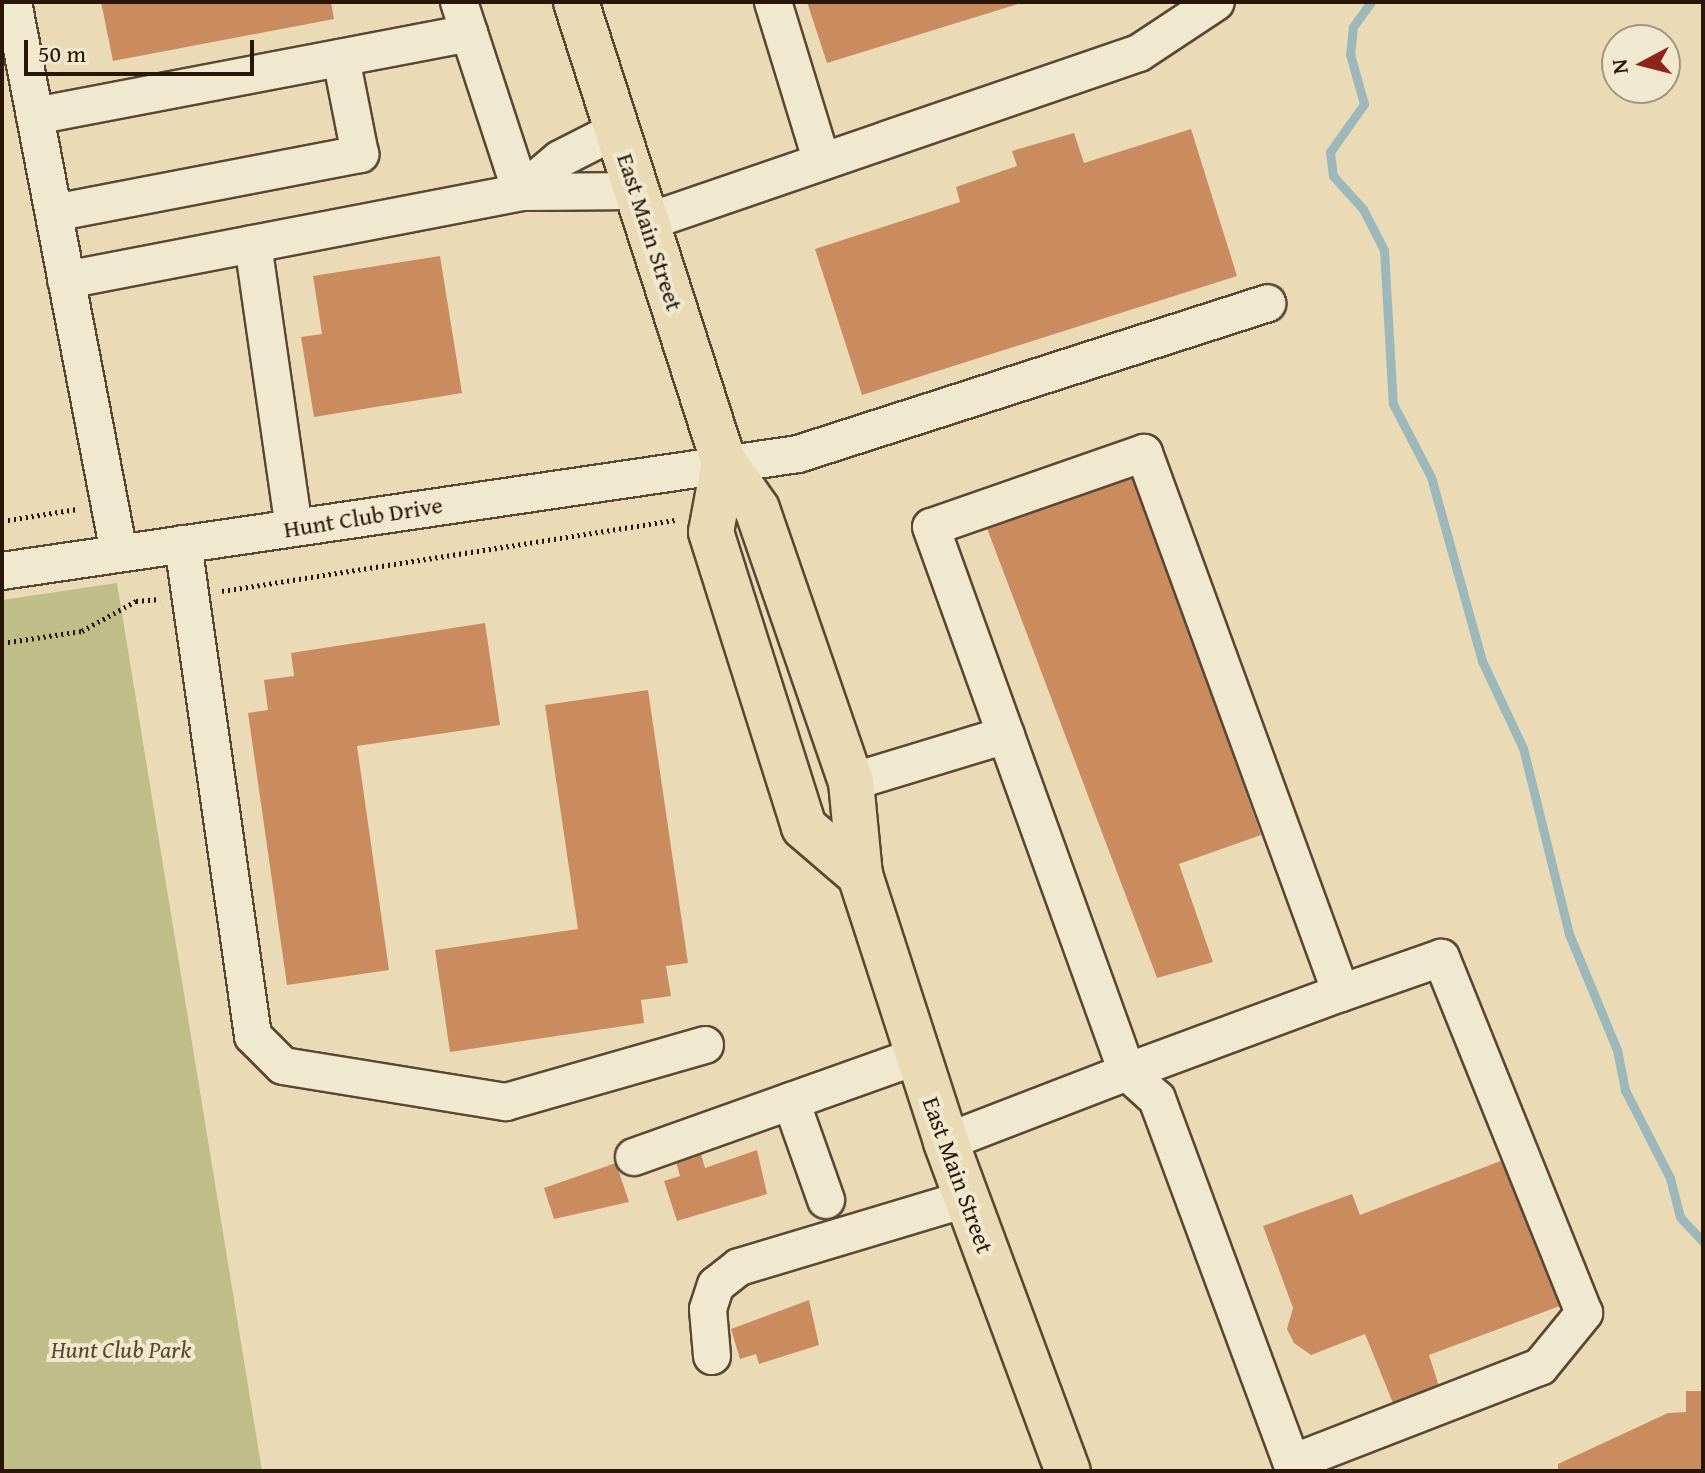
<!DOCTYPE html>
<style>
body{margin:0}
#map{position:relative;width:1705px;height:1473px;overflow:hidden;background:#eadbb6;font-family:"Gentium Book Plus",serif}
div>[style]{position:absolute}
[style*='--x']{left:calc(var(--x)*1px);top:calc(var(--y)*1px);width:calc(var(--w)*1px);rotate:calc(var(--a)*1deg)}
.green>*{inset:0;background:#bfbe88}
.stream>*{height:9px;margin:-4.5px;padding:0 4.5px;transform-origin:4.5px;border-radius:4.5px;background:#9db8ba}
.building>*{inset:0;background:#ca8c5f}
.path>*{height:5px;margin-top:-2.5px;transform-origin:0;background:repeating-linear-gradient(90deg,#2a1607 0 2px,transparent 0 6px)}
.roads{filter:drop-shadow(2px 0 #5a4733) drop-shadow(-2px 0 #5a4733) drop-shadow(0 2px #5a4733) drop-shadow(0 -2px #5a4733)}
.minor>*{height:36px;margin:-18px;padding:0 18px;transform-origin:18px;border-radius:18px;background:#f1e8d0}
.major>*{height:44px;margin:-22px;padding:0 22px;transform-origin:22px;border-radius:22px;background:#eadbb6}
span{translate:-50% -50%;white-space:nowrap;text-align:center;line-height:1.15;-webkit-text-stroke:8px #f1e8d0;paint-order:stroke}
.street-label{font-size:24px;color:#2a1607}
.park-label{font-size:24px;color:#57482e;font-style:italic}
.frame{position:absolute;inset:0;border:4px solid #2a1607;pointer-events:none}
.north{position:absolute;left:1601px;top:24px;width:80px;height:80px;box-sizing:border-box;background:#f1e8d0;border:2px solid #a19480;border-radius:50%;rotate:263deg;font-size:22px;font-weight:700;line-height:32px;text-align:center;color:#2a1607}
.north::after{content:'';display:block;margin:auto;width:28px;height:36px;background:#8f2418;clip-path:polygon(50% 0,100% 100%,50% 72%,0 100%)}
.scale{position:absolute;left:24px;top:40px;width:230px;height:36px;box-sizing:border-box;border:4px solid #2a1607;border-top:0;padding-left:10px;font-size:24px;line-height:28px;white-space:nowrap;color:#2a1607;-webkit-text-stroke:6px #f1e8d0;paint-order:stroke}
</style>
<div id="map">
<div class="green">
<i style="clip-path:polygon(117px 583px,226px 1251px,262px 1471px,2px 1471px,2px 600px)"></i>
</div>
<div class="stream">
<i style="--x:1371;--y:2;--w:31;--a:126"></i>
<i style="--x:1353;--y:27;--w:27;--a:96"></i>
<i style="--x:1350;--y:54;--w:52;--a:74.4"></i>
<i style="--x:1364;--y:104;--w:59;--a:125.3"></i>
<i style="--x:1330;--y:152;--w:24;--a:83"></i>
<i style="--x:1333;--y:176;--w:45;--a:47.7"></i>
<i style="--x:1363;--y:209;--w:46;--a:62.9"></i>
<i style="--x:1384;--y:250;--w:154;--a:86.7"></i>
<i style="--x:1393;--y:404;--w:82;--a:62.5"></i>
<i style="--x:1431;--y:477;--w:191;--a:74.5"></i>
<i style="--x:1482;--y:661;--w:96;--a:64.8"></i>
<i style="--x:1523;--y:748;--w:192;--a:76.1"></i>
<i style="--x:1569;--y:934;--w:126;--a:67.5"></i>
<i style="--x:1617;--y:1050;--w:41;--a:78.7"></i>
<i style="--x:1625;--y:1090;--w:99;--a:62.9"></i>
<i style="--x:1670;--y:1178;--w:40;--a:75.6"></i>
<i style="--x:1680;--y:1217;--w:34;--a:47"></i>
</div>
<div class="building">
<i style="clip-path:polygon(101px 2px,331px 2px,334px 19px,113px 61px)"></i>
<i style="clip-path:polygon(807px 2px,1021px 2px,1021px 3px,827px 63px)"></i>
<i style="clip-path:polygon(1191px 129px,1237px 276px,862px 395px,815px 249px,960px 202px,956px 187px,1017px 166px,1012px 151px,1074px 133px,1084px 163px)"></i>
<i style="clip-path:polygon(440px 256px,462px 393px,314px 417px,301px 337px,322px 334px,313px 276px)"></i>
<i style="clip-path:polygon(1132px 470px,1261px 835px,1179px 864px,1213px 962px,1157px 978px,985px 523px)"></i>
<i style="clip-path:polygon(485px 623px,500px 725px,357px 746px,389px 970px,287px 985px,248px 713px,268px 710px,264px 680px,294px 676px,291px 653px)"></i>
<i style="clip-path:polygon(648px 690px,688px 963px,666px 966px,671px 996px,641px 1000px,644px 1023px,450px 1052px,435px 950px,578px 929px,545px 705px)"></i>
<i style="clip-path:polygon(757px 1150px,767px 1194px,677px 1221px,664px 1181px,680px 1176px,676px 1162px,701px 1154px,705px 1168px)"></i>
<i style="clip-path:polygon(1511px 1157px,1565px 1304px,1429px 1355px,1443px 1399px,1397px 1413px,1365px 1334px,1311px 1355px,1294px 1343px,1287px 1329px,1293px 1308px,1263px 1226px,1352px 1194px,1360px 1215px)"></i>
<i style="clip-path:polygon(616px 1163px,629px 1202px,554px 1219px,544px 1188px)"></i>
<i style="clip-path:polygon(809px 1300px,819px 1345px,759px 1364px,756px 1354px,740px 1359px,731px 1329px)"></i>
<i style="clip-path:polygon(1686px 1391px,1703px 1391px,1703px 1471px,1558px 1471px,1558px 1464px,1668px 1413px,1686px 1412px)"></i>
</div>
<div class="path">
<i style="--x:2;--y:521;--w:76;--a:-9.1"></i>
<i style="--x:222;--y:591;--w:460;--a:-8.9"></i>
<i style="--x:2;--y:643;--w:81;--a:-8.5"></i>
<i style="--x:82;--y:631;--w:62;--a:-29.1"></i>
<i style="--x:136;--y:601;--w:24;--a:-5"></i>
</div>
<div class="roads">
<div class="minor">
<i style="--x:13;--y:2;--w:561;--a:79.11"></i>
<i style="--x:459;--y:2;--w:200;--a:71.9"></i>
<i style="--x:773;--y:2;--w:167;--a:73"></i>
<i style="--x:35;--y:116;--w:442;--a:-10.8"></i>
<i style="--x:521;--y:192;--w:51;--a:-40.2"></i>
<i style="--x:560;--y:159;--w:64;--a:-27"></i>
<i style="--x:54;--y:213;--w:312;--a:-10.9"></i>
<i style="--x:360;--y:154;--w:98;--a:-101.2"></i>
<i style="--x:647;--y:222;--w:520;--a:-18.96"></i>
<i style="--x:1139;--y:53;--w:92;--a:-33.5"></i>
<i style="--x:253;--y:244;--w:286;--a:81.8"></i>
<i style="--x:66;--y:280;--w:463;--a:-10.9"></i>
<i style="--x:521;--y:192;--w:116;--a:-0.5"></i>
<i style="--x:183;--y:544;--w:497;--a:81.9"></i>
<i style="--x:253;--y:1036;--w:42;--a:45"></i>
<i style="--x:283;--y:1066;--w:226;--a:9.2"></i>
<i style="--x:506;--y:1102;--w:207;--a:-16"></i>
<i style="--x:2;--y:571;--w:805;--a:-8.36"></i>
<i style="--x:798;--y:454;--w:493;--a:-17.8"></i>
<i style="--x:851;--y:782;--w:162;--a:-16.9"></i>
<i style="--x:791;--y:1101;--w:105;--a:70.5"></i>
<i style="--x:946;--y:1142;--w:194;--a:-21.1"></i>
<i style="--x:1127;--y:1072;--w:228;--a:-20.3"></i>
<i style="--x:1341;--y:993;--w:575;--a:-110.04"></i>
<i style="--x:1144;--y:453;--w:225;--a:160.8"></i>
<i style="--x:931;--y:527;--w:579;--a:70.22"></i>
<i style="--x:1127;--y:1072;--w:40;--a:42"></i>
<i style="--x:1157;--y:1099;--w:388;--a:69.7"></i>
<i style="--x:1292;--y:1463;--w:266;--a:-21.2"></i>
<i style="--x:1540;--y:1367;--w:70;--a:-50.8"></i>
<i style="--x:1584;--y:1313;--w:383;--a:-111.9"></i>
<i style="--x:1441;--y:958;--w:106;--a:160.7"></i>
<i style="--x:634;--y:1157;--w:300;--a:-19.6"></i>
<i style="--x:712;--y:1356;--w:47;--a:-94.9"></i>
<i style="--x:708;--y:1309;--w:25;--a:-72"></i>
<i style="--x:716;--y:1285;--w:29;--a:-38"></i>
<i style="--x:739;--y:1267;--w:237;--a:-16.7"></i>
</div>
<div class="major">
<i style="--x:576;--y:2;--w:483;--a:72.2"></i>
<i style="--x:724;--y:462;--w:57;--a:54.9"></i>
<i style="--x:757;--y:509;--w:289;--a:71"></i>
<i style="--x:851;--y:782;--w:93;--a:84.5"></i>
<i style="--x:860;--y:875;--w:281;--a:72.1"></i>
<i style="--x:946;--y:1142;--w:351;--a:69.7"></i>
<i style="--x:724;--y:462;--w:71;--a:100.5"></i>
<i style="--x:711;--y:532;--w:309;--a:72.5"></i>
<i style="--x:804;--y:827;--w:74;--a:40.6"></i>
</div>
</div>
<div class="street-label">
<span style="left:650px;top:232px;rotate:72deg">East Main Street</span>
<span style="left:363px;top:517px;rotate:-9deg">Hunt Club Drive</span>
<span style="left:958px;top:1175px;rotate:70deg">East Main Street</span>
</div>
<div class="park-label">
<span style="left:121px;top:1350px">Hunt Club Park</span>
</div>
<div class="frame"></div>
<div class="north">N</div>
<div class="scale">50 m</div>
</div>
